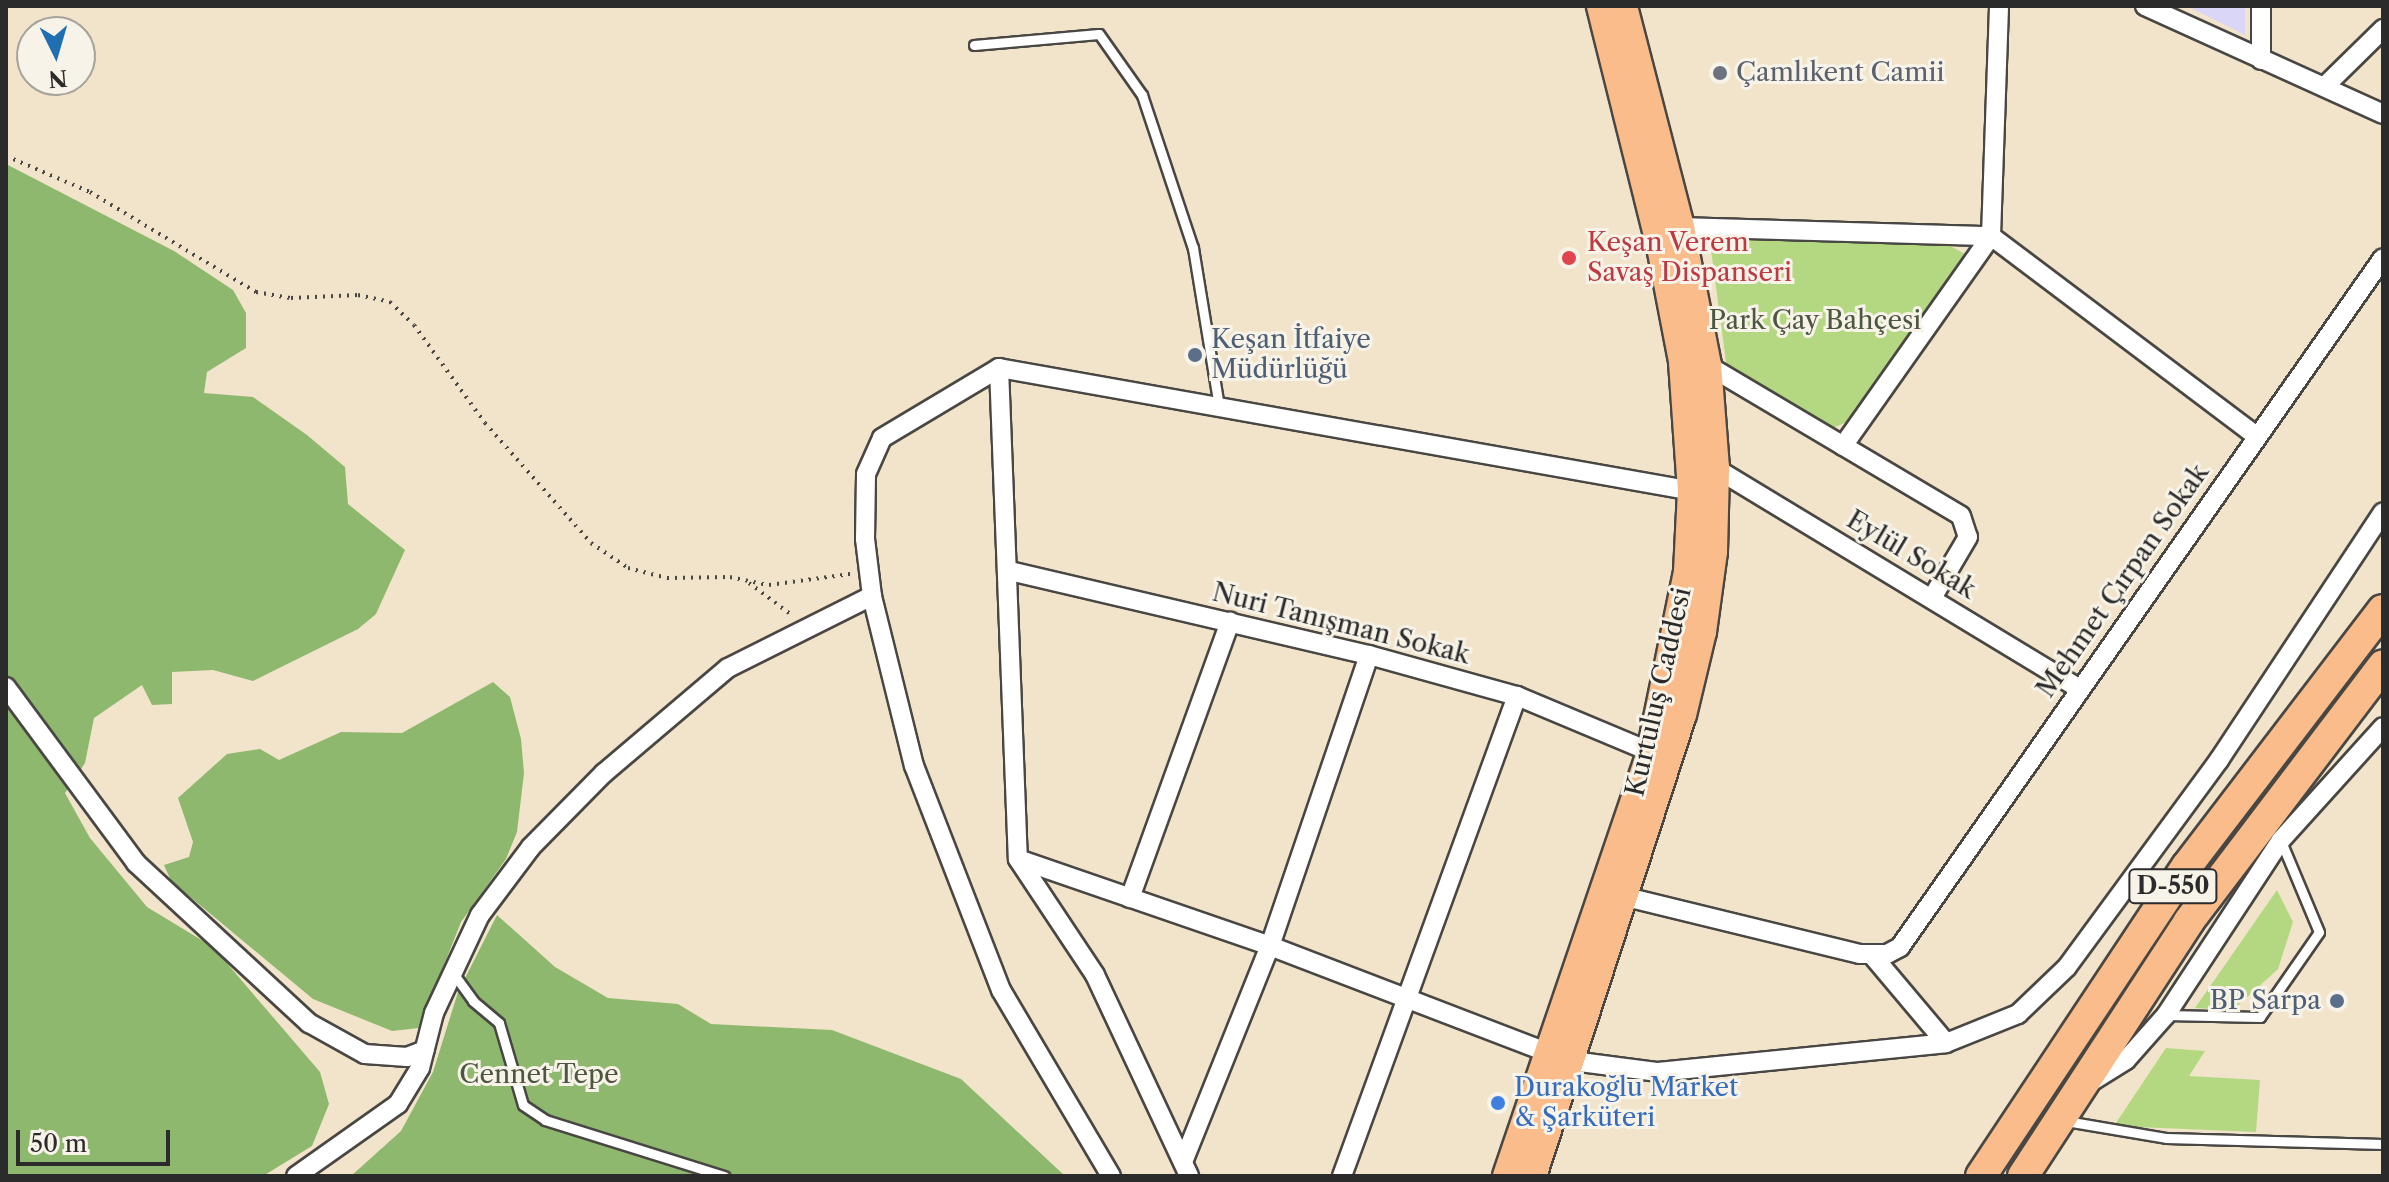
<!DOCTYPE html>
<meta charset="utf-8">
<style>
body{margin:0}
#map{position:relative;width:2389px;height:1182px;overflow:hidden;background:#f2e4ca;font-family:"Libre Caslon Text",serif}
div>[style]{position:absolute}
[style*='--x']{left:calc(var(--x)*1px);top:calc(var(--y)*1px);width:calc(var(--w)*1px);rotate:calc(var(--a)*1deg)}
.built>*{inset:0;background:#dad6f7}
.green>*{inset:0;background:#b4d881}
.forest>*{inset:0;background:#8fb86f}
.path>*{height:4px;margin-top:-2px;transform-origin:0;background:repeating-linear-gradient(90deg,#494743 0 2px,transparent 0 8px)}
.roads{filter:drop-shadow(2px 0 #494743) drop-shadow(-2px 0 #494743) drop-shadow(0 2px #494743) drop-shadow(0 -2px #494743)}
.service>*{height:9px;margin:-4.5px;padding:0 4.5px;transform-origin:4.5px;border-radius:4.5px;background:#fff}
.minor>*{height:18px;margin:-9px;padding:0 9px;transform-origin:9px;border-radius:9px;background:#fff}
.primary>*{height:28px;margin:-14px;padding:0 14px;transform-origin:14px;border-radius:14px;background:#f9bc8a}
.trunk>*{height:30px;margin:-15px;padding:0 15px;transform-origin:15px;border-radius:15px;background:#f9bc8a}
.dots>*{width:22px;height:22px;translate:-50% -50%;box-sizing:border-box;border:4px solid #f7f3e8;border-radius:50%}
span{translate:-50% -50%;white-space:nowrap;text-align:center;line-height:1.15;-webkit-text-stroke:6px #f7f3e8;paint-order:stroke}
.shield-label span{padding:2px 6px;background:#f7f3e8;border:2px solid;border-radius:6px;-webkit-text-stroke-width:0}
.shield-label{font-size:24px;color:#2b2b2b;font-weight:700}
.worship-label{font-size:26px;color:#5b616d}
.left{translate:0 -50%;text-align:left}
.health-label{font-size:26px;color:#be3a42}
.park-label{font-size:26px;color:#4d5640}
.service-label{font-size:26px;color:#4e5e75}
.right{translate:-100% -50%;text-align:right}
.street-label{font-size:26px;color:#2b2b2b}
.shop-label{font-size:26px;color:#366cbe}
.frame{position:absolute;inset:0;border:8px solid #2b2b2b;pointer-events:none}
.north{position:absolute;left:16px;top:16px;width:80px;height:80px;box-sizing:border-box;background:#f7f3e8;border:2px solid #a5a39c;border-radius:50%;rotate:175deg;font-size:22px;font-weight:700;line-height:32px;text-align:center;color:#2b2b2b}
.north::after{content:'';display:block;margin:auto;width:28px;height:36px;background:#1f6fb2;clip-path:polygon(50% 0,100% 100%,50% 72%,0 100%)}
.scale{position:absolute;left:16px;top:1130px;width:154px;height:36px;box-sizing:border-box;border:4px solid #2b2b2b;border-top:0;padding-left:10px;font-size:24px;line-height:28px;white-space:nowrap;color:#2b2b2b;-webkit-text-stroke:6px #f7f3e8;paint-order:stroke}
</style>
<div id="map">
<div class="built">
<i style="clip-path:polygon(2187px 6px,2245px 6px,2245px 35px)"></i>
</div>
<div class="green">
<i style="clip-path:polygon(1709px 235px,1938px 239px,1965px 254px,1849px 421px,1833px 428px,1727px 369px)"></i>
<i style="clip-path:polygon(2277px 890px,2293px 922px,2278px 969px,2233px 1010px,2195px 1008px)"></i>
<i style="clip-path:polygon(2166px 1048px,2205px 1051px,2189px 1076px,2260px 1080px,2256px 1132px,2114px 1126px)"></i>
</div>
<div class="forest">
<i style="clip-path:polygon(6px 164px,174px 251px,233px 290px,246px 313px,246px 348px,207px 372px,204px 393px,253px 397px,307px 435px,345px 467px,348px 504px,405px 550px,376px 614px,358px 629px,253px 681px,213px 670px,172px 672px,172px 704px,152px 705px,142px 685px,94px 718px,85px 763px,65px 793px,90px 838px,147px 907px,213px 947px,320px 1072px,329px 1104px,312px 1146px,263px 1176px,6px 1176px)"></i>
<i style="clip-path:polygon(493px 682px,510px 697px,521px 739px,524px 773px,517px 832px,506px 859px,461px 922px,419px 1028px,392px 1031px,313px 999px,171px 881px,164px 865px,189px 857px,193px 842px,178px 798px,227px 754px,260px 749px,279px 760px,341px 732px,402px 733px)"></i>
<i style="clip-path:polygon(497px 915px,555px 967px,608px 998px,678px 1004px,711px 1024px,832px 1030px,961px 1079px,1065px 1176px,351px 1176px,401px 1131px,433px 1072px,458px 992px)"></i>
</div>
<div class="path">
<i style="--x:6;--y:156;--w:91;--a:23.2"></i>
<i style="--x:90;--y:192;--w:194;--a:31.1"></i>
<i style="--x:256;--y:292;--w:36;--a:10"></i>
<i style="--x:291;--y:298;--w:67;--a:-2.6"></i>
<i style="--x:358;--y:295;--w:33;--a:12"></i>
<i style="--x:390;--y:302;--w:33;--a:44"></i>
<i style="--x:414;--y:325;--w:121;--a:54.1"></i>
<i style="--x:485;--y:423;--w:160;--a:48.5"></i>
<i style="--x:591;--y:543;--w:45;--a:34"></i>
<i style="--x:628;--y:568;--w:40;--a:14.4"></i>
<i style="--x:667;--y:578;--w:63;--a:-0.9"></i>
<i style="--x:730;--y:577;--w:40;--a:12"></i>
<i style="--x:769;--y:585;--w:82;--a:-7.7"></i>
<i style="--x:749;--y:583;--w:55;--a:36.9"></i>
</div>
<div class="roads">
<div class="service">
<i style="--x:974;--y:45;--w:125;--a:-5"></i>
<i style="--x:1099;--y:34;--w:75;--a:54.8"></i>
<i style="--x:1142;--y:95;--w:161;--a:71.6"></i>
<i style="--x:1193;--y:248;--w:161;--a:80.7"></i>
<i style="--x:453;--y:973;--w:34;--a:54"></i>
<i style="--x:473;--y:1001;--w:34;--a:40"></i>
<i style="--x:499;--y:1023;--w:85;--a:73.7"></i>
<i style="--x:523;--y:1105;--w:27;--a:34"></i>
<i style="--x:545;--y:1120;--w:188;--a:17.4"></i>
<i style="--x:2166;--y:1015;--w:94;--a:1.2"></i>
<i style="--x:2260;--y:1017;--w:103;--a:-55.2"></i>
<i style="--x:2319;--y:932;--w:99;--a:-112.7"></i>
<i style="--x:2066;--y:1121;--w:101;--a:9.6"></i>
<i style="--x:2166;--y:1138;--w:217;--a:1.6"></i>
</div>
<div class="minor">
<i style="--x:2145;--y:6;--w:261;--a:24.4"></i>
<i style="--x:2261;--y:6;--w:54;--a:90"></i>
<i style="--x:2324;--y:87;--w:83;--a:-44.5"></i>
<i style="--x:1680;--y:227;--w:311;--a:1.7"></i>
<i style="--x:1991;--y:236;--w:332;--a:37"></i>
<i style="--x:1707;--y:365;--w:295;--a:30.7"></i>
<i style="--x:1961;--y:516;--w:22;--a:72"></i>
<i style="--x:1968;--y:537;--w:71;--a:120.5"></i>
<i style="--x:999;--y:368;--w:491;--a:87.8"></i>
<i style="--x:1018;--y:859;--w:267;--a:19"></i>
<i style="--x:1270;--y:946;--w:302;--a:21"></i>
<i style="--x:1843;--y:446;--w:257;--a:-54.8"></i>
<i style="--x:1991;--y:236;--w:230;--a:-88"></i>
<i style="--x:1715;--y:468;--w:427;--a:31.2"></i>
<i style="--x:1010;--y:571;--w:369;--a:13.2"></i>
<i style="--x:1369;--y:655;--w:154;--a:15.5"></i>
<i style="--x:1517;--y:696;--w:145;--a:22.7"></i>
<i style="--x:6;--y:687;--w:219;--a:53.5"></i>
<i style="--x:136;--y:863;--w:236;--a:42.8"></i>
<i style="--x:309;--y:1023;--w:64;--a:29"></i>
<i style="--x:365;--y:1054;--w:42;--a:4.1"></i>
<i style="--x:407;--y:1057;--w:19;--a:-21"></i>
<i style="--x:1018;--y:859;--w:139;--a:56.4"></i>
<i style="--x:1095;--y:975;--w:222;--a:64.9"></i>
<i style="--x:1614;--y:894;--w:253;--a:13.7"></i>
<i style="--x:1860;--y:954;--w:27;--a:0"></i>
<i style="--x:1887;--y:954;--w:15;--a:-28"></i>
<i style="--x:1900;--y:947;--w:841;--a:-54.97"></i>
<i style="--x:1130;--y:898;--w:294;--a:-70.1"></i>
<i style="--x:1872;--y:955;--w:115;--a:49.9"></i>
<i style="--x:1572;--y:1061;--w:87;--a:7.3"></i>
<i style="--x:1658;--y:1072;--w:289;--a:-5.7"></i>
<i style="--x:1946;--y:1043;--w:78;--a:-21.9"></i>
<i style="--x:2018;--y:1014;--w:68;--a:-43.8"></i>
<i style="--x:2067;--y:967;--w:257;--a:-53.7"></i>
<i style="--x:2219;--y:760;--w:297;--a:-56.5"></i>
<i style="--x:2089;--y:1083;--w:44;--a:-31.9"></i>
<i style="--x:2126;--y:1060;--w:60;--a:-48.4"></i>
<i style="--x:2166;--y:1015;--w:209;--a:-56.7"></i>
<i style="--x:2281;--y:840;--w:152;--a:-47.9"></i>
<i style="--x:1183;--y:1162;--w:233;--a:-68.1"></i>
<i style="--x:1270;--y:946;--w:307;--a:-71.2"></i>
<i style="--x:296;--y:1176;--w:125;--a:-35.2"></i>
<i style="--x:398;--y:1104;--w:42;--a:-58.6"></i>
<i style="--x:420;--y:1068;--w:57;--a:-75.7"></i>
<i style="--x:434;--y:1013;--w:108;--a:-64.9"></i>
<i style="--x:480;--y:915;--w:85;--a:-53.1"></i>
<i style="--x:531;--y:847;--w:104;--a:-45.4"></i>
<i style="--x:604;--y:773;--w:162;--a:-40.3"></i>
<i style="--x:728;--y:668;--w:161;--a:-26.6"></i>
<i style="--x:1111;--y:1176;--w:216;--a:-120.6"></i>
<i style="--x:1001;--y:990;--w:240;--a:-111.2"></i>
<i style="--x:914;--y:766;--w:175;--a:-103.9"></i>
<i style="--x:872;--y:596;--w:57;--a:-97"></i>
<i style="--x:865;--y:539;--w:65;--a:-89.1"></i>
<i style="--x:866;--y:474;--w:39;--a:-66"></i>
<i style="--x:882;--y:438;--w:136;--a:-30.9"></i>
<i style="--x:999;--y:368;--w:704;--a:10.06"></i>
<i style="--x:1342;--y:1176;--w:511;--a:-69.97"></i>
</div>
<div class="primary">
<i style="--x:1507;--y:1176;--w:448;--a:-71.2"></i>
<i style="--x:1651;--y:752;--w:184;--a:-78.4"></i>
<i style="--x:1688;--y:572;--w:81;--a:-87.2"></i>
<i style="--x:1692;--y:491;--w:130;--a:-94"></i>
<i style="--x:1683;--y:361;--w:116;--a:-100.9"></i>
<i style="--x:1661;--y:247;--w:248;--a:-104"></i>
<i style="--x:1532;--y:1176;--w:485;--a:-72"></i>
<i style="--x:1682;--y:715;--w:85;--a:-76.5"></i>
<i style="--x:1702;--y:632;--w:81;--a:-82.2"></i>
<i style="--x:1713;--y:552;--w:84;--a:-88.6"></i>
<i style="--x:1715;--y:468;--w:103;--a:-94.4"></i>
<i style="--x:1707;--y:365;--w:141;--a:-101.1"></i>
<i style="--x:1680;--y:227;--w:228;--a:-104.5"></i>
</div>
<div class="trunk">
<i style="--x:1981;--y:1176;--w:372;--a:-56.4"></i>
<i style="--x:2187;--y:866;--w:322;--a:-52.6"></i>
<i style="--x:2023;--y:1176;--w:304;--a:-56.9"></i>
<i style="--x:2189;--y:921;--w:321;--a:-52.8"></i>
</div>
</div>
<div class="dots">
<i style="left:1720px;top:73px;background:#6b7280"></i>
<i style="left:1569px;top:258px;background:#e0444e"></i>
<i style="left:1195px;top:355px;background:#5c6f8a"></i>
<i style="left:2337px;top:1001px;background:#5c6f8a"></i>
<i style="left:1498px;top:1103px;background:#3f7fe0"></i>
</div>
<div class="shield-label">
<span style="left:2173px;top:886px">D-550</span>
</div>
<div class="worship-label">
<span class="left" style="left:1736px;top:73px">Çamlıkent Camii</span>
</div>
<div class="health-label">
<span class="left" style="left:1587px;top:258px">Keşan Verem<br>Savaş Dispanseri</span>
</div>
<div class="park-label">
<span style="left:1815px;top:321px">Park Çay Bahçesi</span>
<span style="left:539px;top:1075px">Cennet Tepe</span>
</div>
<div class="service-label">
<span class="left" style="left:1211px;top:355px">Keşan İtfaiye<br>Müdürlüğü</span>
<span class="right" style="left:2321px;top:1001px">BP Sarpa</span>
</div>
<div class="street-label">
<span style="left:1911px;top:555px;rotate:31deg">Eylül Sokak</span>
<span style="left:2123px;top:581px;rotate:-55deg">Mehmet Çırpan Sokak</span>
<span style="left:1341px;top:624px;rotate:14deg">Nuri Tanışman Sokak</span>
<span style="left:1659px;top:692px;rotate:-77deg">Kurtuluş Caddesi</span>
</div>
<div class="shop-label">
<span class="left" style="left:1514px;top:1103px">Durakoğlu Market<br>&amp; Şarküteri</span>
</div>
<div class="frame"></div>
<div class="north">N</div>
<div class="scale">50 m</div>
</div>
